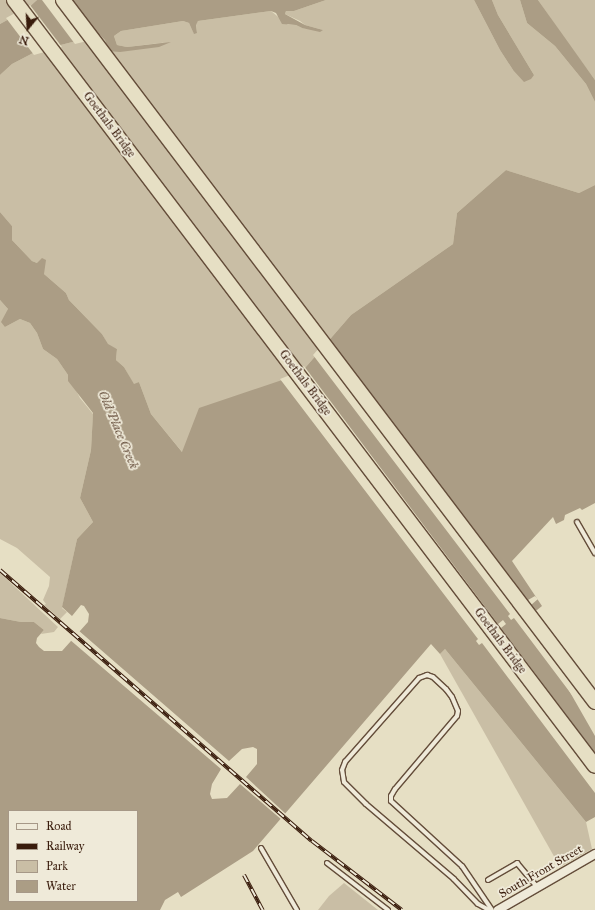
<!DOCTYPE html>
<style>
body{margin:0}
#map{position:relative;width:595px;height:910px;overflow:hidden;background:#e6dfc4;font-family:"IM FELL Great Primer",serif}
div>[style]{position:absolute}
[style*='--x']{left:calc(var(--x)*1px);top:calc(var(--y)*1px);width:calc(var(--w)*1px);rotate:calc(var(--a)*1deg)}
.green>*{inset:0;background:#c9bea5}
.water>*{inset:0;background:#ab9d85}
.pier>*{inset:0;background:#e6dfc4}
.roads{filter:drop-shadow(1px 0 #644d3a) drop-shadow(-1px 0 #644d3a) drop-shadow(0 1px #644d3a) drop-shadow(0 -1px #644d3a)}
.lane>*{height:4px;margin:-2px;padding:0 2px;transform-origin:2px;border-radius:2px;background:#efead9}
.street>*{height:8px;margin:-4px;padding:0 4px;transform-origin:4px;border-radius:4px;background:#efead9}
.highway>*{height:14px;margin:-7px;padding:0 7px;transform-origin:7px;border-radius:7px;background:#e6dfc4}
.rail>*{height:4px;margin-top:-2px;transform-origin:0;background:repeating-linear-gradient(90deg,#efead9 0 8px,#391c0c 0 16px);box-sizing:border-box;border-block:1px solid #391c0c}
span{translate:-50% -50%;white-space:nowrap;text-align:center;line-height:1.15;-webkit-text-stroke:3.5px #efead9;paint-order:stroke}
.street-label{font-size:12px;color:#391c0c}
.water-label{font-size:13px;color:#614936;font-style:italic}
.legend{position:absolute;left:8px;top:810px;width:130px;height:92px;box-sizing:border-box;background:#efead9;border:1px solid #a69887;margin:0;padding:5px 7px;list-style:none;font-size:12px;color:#391c0c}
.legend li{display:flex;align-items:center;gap:8px;height:20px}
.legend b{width:20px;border:1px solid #a69887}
.north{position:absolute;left:8px;top:8px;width:40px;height:40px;-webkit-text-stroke:3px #efead9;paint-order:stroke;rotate:198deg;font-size:11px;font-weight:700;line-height:16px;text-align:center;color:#391c0c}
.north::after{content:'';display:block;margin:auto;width:14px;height:18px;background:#391c0c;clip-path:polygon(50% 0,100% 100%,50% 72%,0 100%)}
</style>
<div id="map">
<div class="green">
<i style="clip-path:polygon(0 0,37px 0,27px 9px,0 24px)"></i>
<i style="clip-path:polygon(326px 0,474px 0,500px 50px,513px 70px,534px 75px,498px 15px,492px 0,520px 0,527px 23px,555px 46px,586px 84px,595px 102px,595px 185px,579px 193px,506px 170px,457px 213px,453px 244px,351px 315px,305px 368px,183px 453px,151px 414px,139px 382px,134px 385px,124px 367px,116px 360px,117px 349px,108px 345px,102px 334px,69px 300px,66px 293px,44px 274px,37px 263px,32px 261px,12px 240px,12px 226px,0 212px,0 75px,12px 64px,37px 51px,100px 35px,105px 40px,108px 51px,169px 42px,127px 47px,117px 45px,114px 36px,121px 31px,183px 21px,189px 23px,194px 33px,197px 33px,196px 24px,198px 21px,271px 11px,288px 25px,296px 25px,302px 28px,323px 30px,305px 25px,300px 21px,285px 14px,286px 11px,294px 11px)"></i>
<i style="clip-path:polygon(538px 0,595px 0,595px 80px,567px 42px)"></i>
<i style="clip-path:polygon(0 300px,8px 309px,5px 327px,20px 319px,30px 323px,37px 333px,43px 349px,57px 359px,68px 375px,80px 398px,93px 414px,91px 450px,80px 498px,93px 522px,77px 539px,62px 608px,67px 612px,60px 619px,44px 605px,46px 604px,43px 600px,49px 586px,50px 577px,17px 548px,0 539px)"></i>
<i style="clip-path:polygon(0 573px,58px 627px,54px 632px,41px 634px,44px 630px,34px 622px,21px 622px,0 618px)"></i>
<i style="clip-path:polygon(445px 649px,586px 822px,592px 849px,560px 867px,440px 654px)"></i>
<i style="clip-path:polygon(344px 883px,378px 910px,318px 910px,329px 896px)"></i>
</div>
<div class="water">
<i style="clip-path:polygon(37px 0,326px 0,294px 11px,286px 11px,285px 14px,305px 25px,323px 30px,320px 32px,302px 28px,296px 25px,282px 24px,276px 13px,271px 11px,198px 21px,196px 25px,197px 33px,194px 34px,189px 23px,183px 21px,121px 31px,114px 36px,117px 45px,127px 47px,171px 42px,159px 47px,120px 52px,108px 51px,105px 40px,100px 35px,37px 51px,12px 64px,0 75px,0 24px,27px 9px)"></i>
<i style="clip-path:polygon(474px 0,492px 0,498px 15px,534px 75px,531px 79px,524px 82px,513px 70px,500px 50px)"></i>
<i style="clip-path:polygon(520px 0,538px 0,595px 80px,595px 102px,586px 84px,555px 46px,527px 23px)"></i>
<i style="clip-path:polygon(evenodd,506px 170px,579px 193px,595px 185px,595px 503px,582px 510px,580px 508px,565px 515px,564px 520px,556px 524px,553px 517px,512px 561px,542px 606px,532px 614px,535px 631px,595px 736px,595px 817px,586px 822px,445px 649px,440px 654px,431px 644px,253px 851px,181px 897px,178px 892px,165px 900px,160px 910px,0 910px,0 618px,21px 622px,34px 622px,44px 630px,37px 638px,36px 643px,39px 647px,44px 651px,62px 651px,88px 622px,89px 614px,84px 606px,81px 605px,72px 616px,62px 607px,77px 539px,93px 522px,80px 498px,91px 450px,93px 413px,68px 381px,68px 375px,57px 359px,43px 349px,37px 333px,30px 323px,20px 319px,5px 327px,1px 322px,8px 309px,0 300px,0 212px,12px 226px,12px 240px,32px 261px,37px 263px,42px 258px,46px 260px,44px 274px,66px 293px,69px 300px,102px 334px,108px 344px,117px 349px,116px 360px,124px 367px,134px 384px,139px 382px,151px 414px,182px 452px,199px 408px,291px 377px,305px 368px,351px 315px,453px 244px,457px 213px,506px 170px,9px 811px,137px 811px,137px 901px,9px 901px,9px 811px)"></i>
</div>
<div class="pier">
<i style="clip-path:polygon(42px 0,71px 0,99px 38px,75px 44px)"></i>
<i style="clip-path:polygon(30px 5px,62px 47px,34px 55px,6px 18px)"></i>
<i style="clip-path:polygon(328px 338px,528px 600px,535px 596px,538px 599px,531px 605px,537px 612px,534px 614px,537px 632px,578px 703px,514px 618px,511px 620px,508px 616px,510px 614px,313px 355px)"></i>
<i style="clip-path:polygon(304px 366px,498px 624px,503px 620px,506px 624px,501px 628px,595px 753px,595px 793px,482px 643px,479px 645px,476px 641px,478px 639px,280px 379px,290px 375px)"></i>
<i style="clip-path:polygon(78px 630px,229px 761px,242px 749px,253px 747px,257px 749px,257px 764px,246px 777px,287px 815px,282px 820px,240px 784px,227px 798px,212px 799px,210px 794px,212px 784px,221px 769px,69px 639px)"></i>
</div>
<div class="roads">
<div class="lane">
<i style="--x:577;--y:522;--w:36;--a:60"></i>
<i style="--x:261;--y:848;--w:72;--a:59.9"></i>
<i style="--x:327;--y:863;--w:77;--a:37.6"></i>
<i style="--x:488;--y:880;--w:34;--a:-30"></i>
<i style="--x:517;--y:863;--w:31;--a:50"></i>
<i style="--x:489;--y:910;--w:13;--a:-151"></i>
<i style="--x:478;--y:904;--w:35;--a:-134"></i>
<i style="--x:454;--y:879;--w:116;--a:-139.6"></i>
<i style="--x:366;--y:804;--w:31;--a:-135"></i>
<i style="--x:344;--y:782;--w:12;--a:-99"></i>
<i style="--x:342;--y:770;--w:9;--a:-69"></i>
<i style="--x:345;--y:762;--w:112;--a:-48.6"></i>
<i style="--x:419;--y:678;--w:9;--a:-21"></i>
<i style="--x:427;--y:675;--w:6;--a:18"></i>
<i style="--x:433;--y:677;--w:18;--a:43"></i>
<i style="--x:446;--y:689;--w:10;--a:53"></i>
<i style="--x:452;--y:697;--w:15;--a:67"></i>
<i style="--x:458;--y:711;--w:5;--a:101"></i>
<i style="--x:457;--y:716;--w:96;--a:130.3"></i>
<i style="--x:395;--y:789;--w:8;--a:120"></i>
<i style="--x:391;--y:796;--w:5;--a:90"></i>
<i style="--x:391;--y:801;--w:96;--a:42.5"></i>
<i style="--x:462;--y:866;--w:53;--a:55.7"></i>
</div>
<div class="street">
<i style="--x:498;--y:910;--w:112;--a:-30"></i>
</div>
<div class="highway">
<i style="--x:14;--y:0;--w:961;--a:52.82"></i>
<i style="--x:63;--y:0;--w:881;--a:52.84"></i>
</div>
</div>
<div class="rail">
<i style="--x:0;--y:570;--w:413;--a:41"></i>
<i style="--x:312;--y:841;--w:113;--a:37.5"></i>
<i style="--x:244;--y:875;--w:40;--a:62"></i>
</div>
<div class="street-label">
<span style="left:109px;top:125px;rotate:53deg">Goethals Bridge</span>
<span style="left:305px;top:383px;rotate:53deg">Goethals Bridge</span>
<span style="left:500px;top:641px;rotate:53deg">Goethals Bridge</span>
<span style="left:541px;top:872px;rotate:-30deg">South Front Street</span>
</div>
<div class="water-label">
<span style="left:118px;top:430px;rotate:67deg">Old Place Creek</span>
</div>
<ul class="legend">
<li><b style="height:5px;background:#efead9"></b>Road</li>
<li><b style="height:5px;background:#391c0c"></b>Railway</li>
<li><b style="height:11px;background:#c9bea5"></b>Park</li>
<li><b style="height:11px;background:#ab9d85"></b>Water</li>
</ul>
<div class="north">N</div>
</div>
